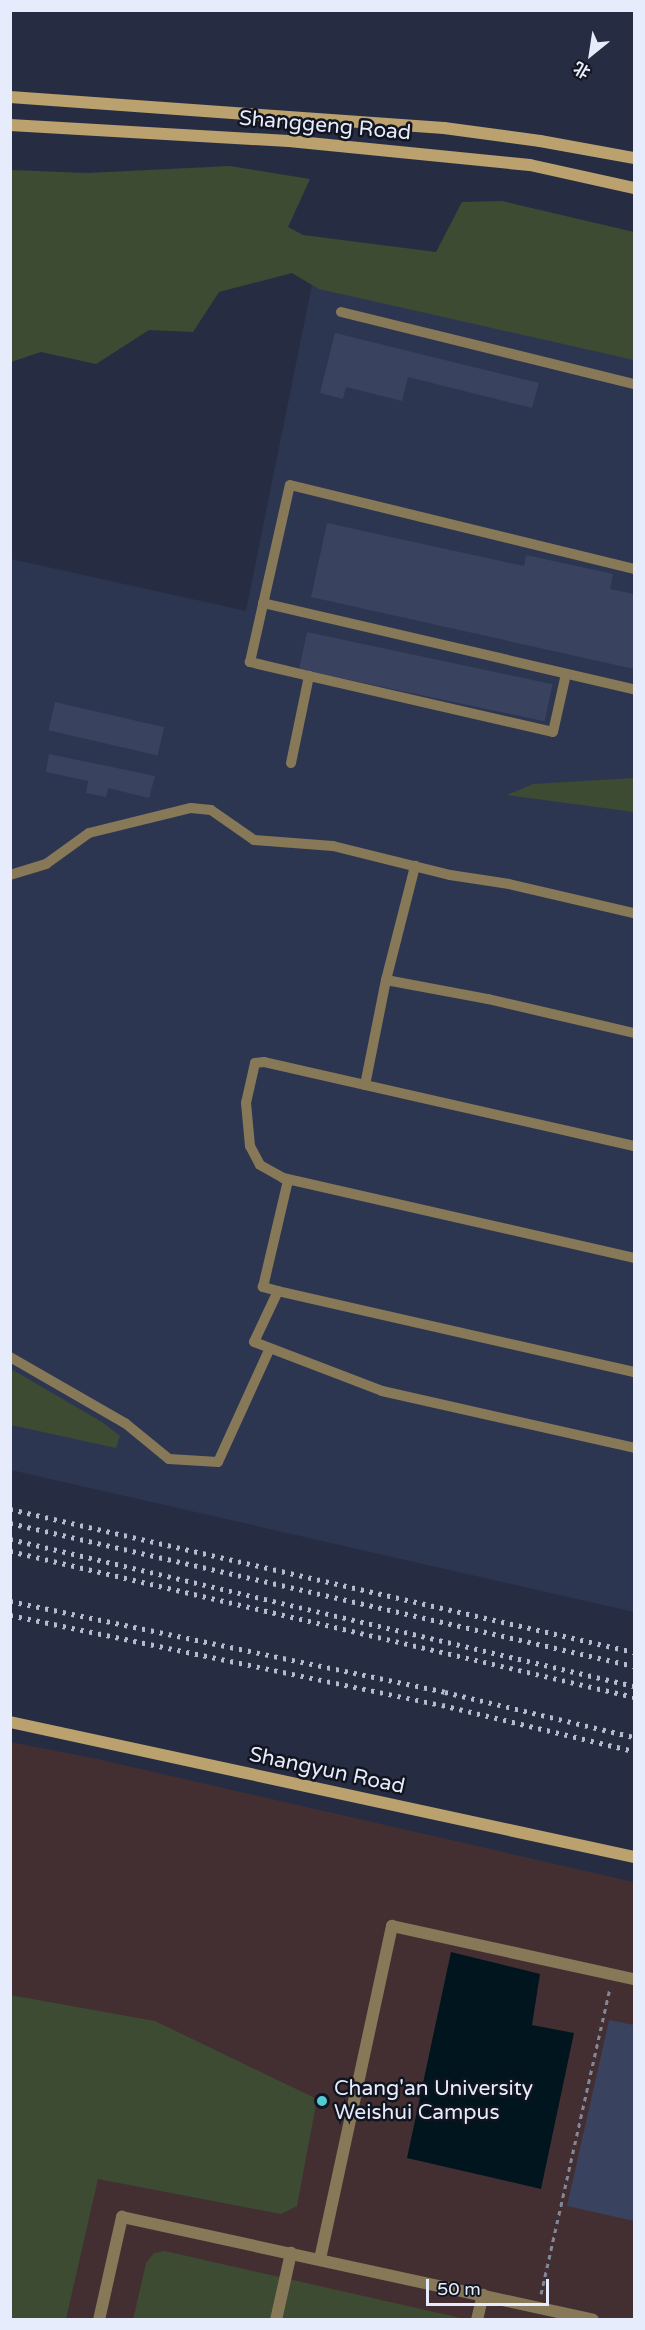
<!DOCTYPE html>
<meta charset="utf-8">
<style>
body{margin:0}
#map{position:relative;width:645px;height:2330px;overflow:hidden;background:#262d43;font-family:"Varela Round","Noto Sans SC",sans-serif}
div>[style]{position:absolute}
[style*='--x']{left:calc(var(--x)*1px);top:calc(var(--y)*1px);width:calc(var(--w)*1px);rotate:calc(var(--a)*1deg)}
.built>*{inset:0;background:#2d3651}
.education>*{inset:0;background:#432f31}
.green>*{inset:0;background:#3d4b32}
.water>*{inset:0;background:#00151e}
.building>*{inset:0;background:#39425e;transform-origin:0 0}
.path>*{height:3px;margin-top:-1.5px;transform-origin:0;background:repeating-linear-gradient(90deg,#82889b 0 4.5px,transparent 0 9px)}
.lane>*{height:10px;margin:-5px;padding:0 5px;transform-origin:5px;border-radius:5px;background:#877858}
.street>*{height:12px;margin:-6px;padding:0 6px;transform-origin:6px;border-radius:6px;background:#877858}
.secondary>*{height:12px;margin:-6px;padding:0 6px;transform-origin:6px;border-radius:6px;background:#baa16e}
.rail>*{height:4.5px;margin-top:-2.25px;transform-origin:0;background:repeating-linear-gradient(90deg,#b5bbcc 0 3px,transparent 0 9px)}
.dots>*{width:16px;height:16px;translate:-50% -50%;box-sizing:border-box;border:3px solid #121520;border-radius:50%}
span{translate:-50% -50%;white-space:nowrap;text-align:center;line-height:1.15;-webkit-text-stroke:5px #121520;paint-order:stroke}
.street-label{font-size:21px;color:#e6ecfb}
.poi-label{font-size:21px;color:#e6ecfb}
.left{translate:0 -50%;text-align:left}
.frame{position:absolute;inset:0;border:12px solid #e6ecfb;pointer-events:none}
.north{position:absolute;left:561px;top:24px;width:60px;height:60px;-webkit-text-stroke:4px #121520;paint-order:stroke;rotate:210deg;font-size:16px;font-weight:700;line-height:24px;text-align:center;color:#e6ecfb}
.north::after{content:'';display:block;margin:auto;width:21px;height:27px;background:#e6ecfb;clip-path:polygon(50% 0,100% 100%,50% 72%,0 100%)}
.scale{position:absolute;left:426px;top:2279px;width:123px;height:27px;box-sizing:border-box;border:3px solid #e6ecfb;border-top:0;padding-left:8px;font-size:18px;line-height:21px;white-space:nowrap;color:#e6ecfb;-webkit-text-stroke:4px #121520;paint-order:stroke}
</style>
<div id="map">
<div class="built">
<i style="clip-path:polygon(313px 280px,634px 353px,634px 1612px,11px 1470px,11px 559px,246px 611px)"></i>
</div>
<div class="education">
<i style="clip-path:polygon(10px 1742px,97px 1759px,634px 1882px,634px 2319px,11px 2319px)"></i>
</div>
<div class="green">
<i style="clip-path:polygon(230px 166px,310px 179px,288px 227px,303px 235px,436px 252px,462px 202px,502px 201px,634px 232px,634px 360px,319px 289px,292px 273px,219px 292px,193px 332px,149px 330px,96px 364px,41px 352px,11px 362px,11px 170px,88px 173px)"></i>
<i style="clip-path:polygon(634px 778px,634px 812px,507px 795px,533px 784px)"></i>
<i style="clip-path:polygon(11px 1369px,102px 1422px,120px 1436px,116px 1448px,11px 1425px)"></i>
<i style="clip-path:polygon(10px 1995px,155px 2021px,317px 2099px,297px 2206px,281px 2214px,98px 2179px,66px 2319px,11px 2319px)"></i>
<i style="clip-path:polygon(165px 2251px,465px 2319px,133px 2320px,146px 2263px,154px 2253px)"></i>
</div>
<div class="water">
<i style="clip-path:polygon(451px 1952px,540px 1974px,532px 2025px,574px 2033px,541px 2189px,407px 2158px)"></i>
</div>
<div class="building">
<i style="clip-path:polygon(335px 333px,539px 383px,532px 408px,408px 377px,402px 401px,346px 387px,343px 399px,320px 393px)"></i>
<i style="clip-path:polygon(327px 523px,524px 566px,526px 555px,613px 574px,610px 589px,634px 594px,634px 669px,311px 597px)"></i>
<i style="left:307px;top:632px;width:251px;height:38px;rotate:12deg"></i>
<i style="left:55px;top:702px;width:112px;height:29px;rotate:13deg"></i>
<i style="clip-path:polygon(49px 754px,155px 776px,149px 798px,108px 788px,106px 797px,86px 793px,88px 781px,46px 772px)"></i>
<i style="clip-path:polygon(609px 2020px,634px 2025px,634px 2221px,567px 2206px)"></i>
</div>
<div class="path">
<i style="--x:541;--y:2294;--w:315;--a:-77.3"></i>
</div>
<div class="lane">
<i style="--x:341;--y:312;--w:302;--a:13.8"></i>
<i style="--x:263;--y:603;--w:381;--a:13.1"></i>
<i style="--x:309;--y:676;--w:250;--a:12.9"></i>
<i style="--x:553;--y:732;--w:59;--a:-77.4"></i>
<i style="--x:291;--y:763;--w:89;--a:-78.3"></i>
<i style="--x:309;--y:676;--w:61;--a:-166.7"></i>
<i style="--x:250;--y:662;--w:181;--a:-77.3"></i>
<i style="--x:290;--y:485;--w:354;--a:13.7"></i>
<i style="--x:10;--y:875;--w:38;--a:-17"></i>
<i style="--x:46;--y:864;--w:53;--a:-35.8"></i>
<i style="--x:89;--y:833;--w:105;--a:-13.8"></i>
<i style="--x:191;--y:808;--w:20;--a:6"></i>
<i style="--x:211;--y:810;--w:52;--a:34.9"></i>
<i style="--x:254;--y:840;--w:79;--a:4.3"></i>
<i style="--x:333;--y:846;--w:121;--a:13.9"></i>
<i style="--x:450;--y:875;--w:60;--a:8.7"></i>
<i style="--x:509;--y:884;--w:128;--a:13.1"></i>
<i style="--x:386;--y:980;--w:118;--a:-75.7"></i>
<i style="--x:365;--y:1085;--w:107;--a:-78.7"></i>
<i style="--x:386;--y:980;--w:104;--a:10.6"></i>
<i style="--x:488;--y:999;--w:150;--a:13.1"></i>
<i style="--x:634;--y:1146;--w:379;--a:-167.2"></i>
<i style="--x:264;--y:1062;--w:9;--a:174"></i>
<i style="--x:255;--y:1063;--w:41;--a:102.7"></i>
<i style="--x:246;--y:1103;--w:43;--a:84.7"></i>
<i style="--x:250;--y:1146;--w:21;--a:62"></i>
<i style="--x:260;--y:1165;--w:26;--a:29"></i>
<i style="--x:283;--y:1178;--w:360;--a:12.8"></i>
<i style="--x:278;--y:1291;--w:16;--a:-165"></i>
<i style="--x:263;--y:1287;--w:110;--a:-76.8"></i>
<i style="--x:10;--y:1357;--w:133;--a:29.9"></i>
<i style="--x:125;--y:1423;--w:57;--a:39.3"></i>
<i style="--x:169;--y:1459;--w:49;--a:3.5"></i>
<i style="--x:218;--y:1462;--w:123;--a:-65.5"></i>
<i style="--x:634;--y:1372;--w:365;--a:-167.2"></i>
<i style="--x:278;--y:1291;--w:56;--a:115.2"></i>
<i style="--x:254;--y:1342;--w:137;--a:20.9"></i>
<i style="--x:382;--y:1391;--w:258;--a:12.7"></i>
</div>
<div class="street">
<i style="--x:320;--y:2259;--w:341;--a:-77.8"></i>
<i style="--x:392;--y:1926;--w:248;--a:12.4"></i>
<i style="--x:99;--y:2320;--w:106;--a:-77.4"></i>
<i style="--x:122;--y:2217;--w:482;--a:12.3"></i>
<i style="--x:276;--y:2320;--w:69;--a:-77.4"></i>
<i style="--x:477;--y:2320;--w:26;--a:-77"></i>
</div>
<div class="secondary">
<i style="--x:10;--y:97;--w:435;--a:4.1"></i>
<i style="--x:444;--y:128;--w:97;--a:7.7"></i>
<i style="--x:540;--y:141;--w:96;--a:10.3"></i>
<i style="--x:10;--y:125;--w:279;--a:3.3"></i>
<i style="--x:289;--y:141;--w:242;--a:5.7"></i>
<i style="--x:530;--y:165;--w:107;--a:12.5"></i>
<i style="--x:10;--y:1722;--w:638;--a:12.21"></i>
</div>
<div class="rail">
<i style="--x:10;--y:1509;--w:640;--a:12.91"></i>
<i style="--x:10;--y:1523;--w:640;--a:12.91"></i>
<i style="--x:10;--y:1539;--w:641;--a:13.26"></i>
<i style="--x:10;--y:1551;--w:641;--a:13.17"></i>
<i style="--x:10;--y:1601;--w:444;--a:11.8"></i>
<i style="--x:445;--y:1692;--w:194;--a:13.4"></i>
<i style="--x:10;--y:1615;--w:441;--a:11.8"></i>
<i style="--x:442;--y:1705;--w:197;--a:13.5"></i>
</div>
<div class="dots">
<i style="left:322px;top:2101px;background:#51ccd4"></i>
</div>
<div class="street-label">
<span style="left:325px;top:126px;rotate:5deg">Shanggeng Road</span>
<span style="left:327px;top:1771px;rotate:12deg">Shangyun Road</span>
</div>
<div class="poi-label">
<span class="left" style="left:334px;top:2101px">Chang'an University<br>Weishui Campus</span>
</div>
<div class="frame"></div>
<div class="north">北</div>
<div class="scale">50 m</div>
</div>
